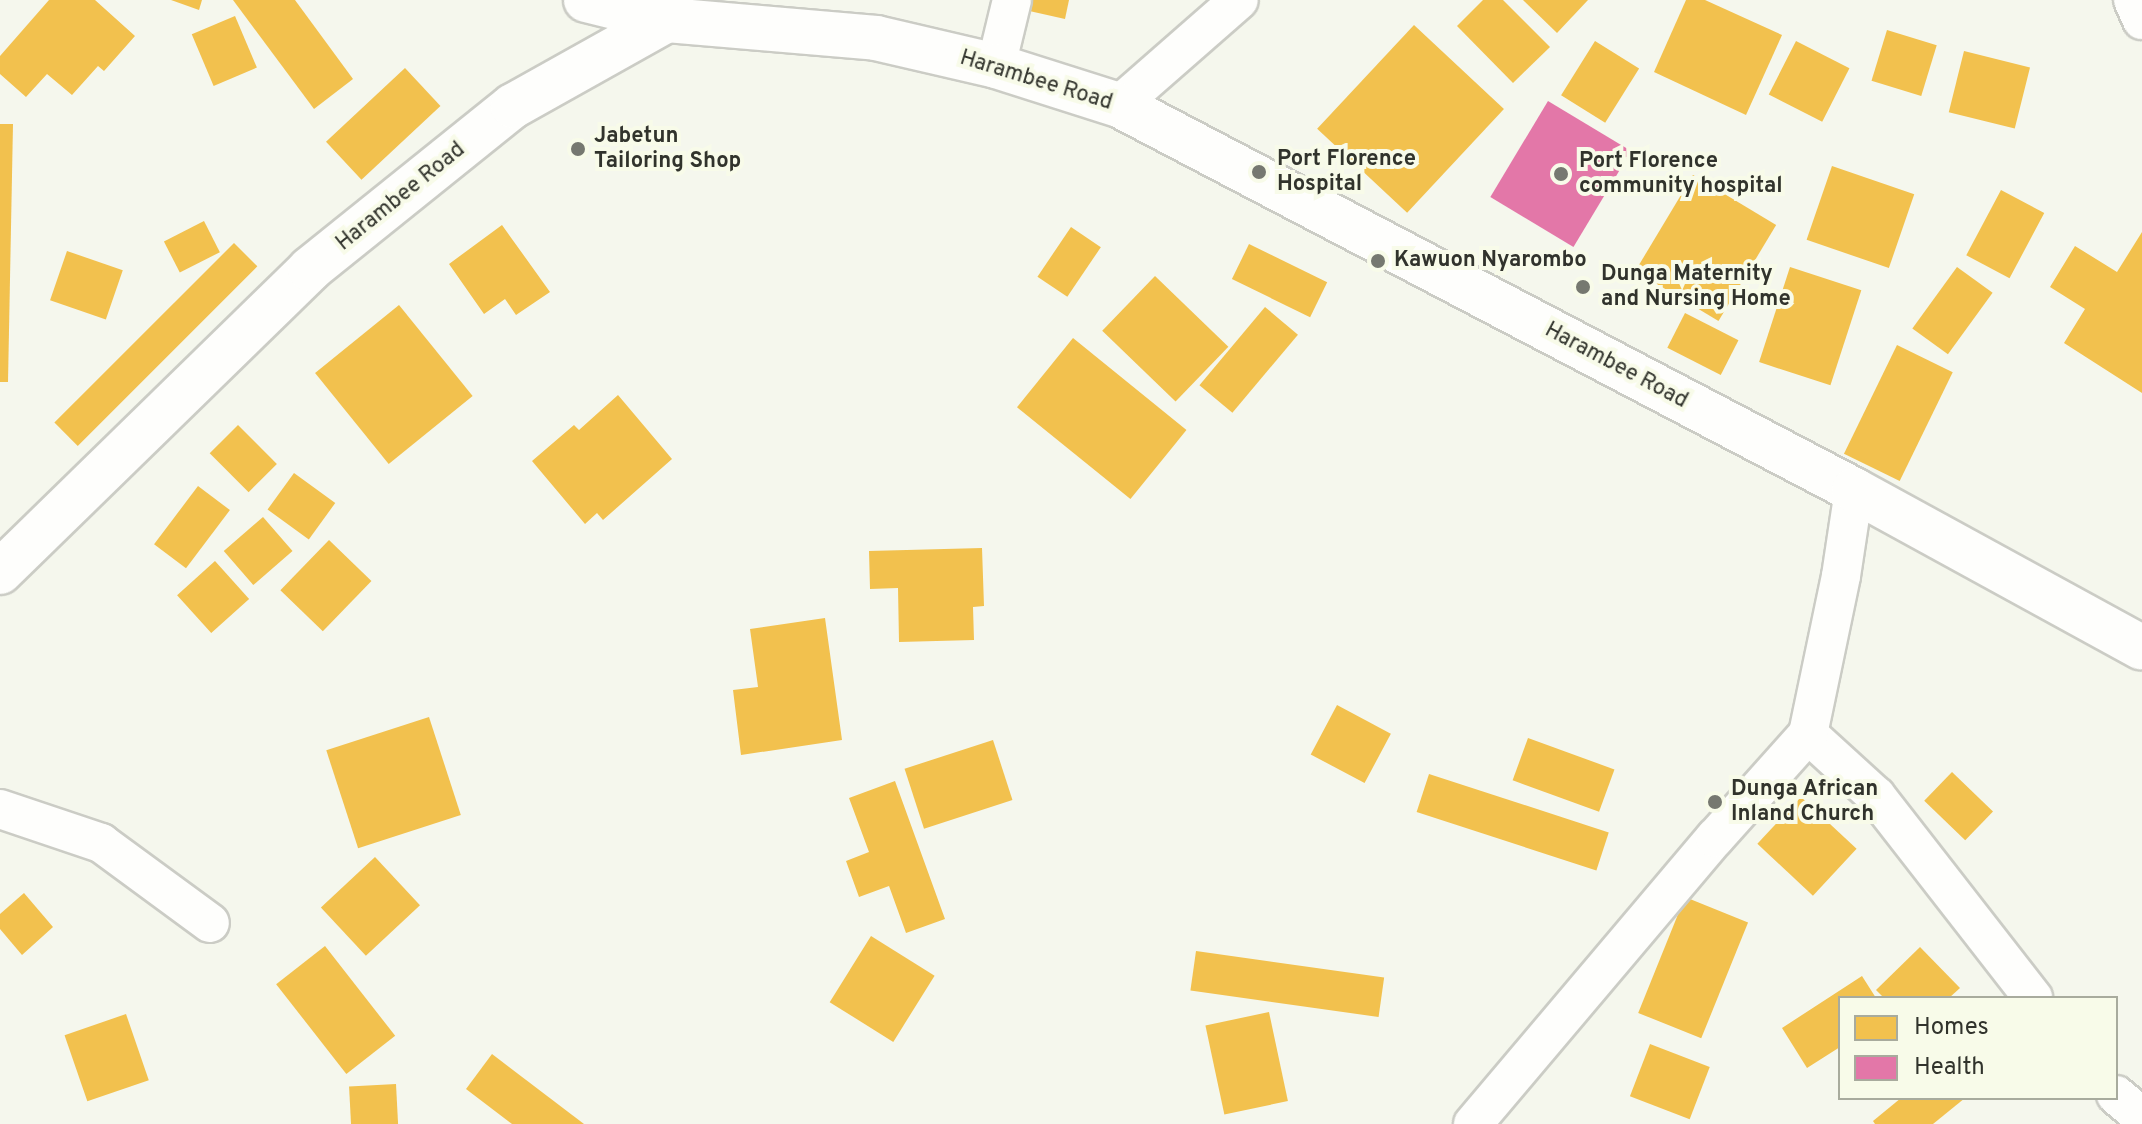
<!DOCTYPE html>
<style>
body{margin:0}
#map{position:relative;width:2142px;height:1124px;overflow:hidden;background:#f5f7ed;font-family:Overpass,sans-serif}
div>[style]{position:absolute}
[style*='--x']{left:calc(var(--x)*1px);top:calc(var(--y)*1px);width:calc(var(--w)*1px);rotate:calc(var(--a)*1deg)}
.homes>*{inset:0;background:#f2c14e;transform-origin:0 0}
.health>*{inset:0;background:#e377a8;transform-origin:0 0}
.roads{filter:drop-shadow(2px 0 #cbccc5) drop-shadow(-2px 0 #cbccc5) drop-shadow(0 2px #cbccc5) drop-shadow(0 -2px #cbccc5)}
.minor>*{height:38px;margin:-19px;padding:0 19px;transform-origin:19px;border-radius:19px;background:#fefefc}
.tertiary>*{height:44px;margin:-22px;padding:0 22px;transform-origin:22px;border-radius:22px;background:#fefefc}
.secondary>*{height:44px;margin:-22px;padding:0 22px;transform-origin:22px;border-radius:22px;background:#fefefc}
.dots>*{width:22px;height:22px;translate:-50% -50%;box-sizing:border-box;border:4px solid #f8fbe9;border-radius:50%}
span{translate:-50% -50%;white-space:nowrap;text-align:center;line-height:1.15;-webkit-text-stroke:8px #f8fbe9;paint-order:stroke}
.street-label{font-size:22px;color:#31332c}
.poi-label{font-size:22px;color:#31332c;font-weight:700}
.left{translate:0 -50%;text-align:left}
.legend{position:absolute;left:1838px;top:996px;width:280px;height:104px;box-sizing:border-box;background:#f8fbe9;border:2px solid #a8ab9d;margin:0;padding:10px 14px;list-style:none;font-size:24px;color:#31332c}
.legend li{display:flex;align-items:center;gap:16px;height:40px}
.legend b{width:40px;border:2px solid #a8ab9d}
</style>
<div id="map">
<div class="homes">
<i style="clip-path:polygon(49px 0,95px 0,135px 36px,104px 71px,98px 66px,72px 95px,47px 74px,26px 97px,0 74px,0 56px)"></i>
<i style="clip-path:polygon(171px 0,202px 0,199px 10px)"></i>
<i style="clip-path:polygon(233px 0,295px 0,353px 79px,314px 109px)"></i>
<i style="clip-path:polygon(1017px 0,1069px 0,1065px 19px,1016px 8px)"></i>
<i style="clip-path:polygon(1483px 0,1503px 0,1550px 47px,1513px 83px,1457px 26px)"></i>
<i style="clip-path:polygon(1523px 0,1588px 0,1557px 33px)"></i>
<i style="clip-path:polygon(1686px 0,1705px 0,1782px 35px,1746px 115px,1654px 72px)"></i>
<i style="left:235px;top:16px;width:56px;height:47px;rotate:67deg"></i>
<i style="left:1414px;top:25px;width:123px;height:142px;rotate:43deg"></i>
<i style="left:1887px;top:30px;width:52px;height:53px;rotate:17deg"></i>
<i style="left:1595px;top:41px;width:52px;height:64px;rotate:32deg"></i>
<i style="left:1796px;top:41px;width:60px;height:60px;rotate:27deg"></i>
<i style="left:1964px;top:51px;width:68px;height:63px;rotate:14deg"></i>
<i style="left:405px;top:68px;width:52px;height:108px;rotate:47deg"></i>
<i style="clip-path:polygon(0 124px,13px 124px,8px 382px,0 382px)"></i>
<i style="left:1832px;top:166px;width:87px;height:78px;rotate:19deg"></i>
<i style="left:1693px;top:175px;width:97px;height:112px;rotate:31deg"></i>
<i style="left:2001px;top:190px;width:49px;height:74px;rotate:28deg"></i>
<i style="left:204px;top:221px;width:35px;height:45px;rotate:63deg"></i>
<i style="clip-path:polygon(502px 225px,550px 292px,516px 315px,505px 299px,484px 314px,449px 264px)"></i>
<i style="left:1071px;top:227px;width:36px;height:60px;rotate:34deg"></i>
<i style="clip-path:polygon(2142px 232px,2142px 393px,2064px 343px,2085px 309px,2050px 287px,2075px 246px,2117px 272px)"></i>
<i style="left:234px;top:243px;width:33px;height:254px;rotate:45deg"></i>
<i style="left:1249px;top:244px;width:87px;height:39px;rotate:26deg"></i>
<i style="left:67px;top:251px;width:59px;height:52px;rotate:19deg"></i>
<i style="left:1790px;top:267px;width:75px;height:100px;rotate:18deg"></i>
<i style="left:1957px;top:267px;width:44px;height:76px;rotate:36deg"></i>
<i style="left:1155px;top:276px;width:102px;height:76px;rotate:44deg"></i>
<i style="left:399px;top:305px;width:117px;height:108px;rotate:51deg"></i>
<i style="left:1265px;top:307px;width:43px;height:102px;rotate:40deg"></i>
<i style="left:1685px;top:313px;width:60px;height:39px;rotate:27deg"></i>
<i style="left:1073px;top:338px;width:146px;height:89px;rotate:39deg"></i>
<i style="left:1897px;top:345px;width:62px;height:121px;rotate:26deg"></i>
<i style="clip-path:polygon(618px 395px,672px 459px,603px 520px,597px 513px,585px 524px,532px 461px,574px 425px,579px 430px)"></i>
<i style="left:238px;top:425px;width:55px;height:40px;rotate:45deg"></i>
<i style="left:294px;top:473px;width:51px;height:45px;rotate:36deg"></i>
<i style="left:198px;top:486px;width:40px;height:73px;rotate:37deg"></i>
<i style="left:263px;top:517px;width:45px;height:52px;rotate:49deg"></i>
<i style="left:329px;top:540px;width:59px;height:70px;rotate:44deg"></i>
<i style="clip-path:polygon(982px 548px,984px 606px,973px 607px,974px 640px,899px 642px,898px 588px,870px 589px,869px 551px)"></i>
<i style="left:215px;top:561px;width:51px;height:51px;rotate:48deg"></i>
<i style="clip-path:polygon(825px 618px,842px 740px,741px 755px,733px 690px,758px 687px,750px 629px)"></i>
<i style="left:1337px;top:705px;width:61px;height:56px;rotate:28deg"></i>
<i style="left:429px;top:717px;width:103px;height:108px;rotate:72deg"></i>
<i style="left:1528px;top:738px;width:92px;height:45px;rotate:20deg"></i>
<i style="left:993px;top:740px;width:63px;height:93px;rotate:72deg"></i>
<i style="left:1952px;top:772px;width:57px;height:40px;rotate:44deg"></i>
<i style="left:1429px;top:774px;width:189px;height:40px;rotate:18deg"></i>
<i style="clip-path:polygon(895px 781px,945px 919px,906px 933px,889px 886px,859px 897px,846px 861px,869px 852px,849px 798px)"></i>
<i style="left:1801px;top:797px;width:76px;height:64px;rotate:43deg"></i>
<i style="left:375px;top:857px;width:66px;height:74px;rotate:47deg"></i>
<i style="clip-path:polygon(24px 893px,53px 927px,22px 955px,0 929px,0 914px)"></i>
<i style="left:1685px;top:897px;width:68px;height:125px;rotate:22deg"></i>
<i style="left:871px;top:936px;width:75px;height:78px;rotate:32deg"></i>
<i style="left:325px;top:946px;width:114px;height:62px;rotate:52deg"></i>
<i style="clip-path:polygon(1920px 947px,1960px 988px,1949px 998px,1884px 998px,1876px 990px)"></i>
<i style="left:1196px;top:951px;width:190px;height:40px;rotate:8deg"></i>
<i style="clip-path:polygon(1862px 976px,1876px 998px,1840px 998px,1840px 1047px,1807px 1068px,1782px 1028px)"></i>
<i style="left:1269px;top:1012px;width:91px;height:65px;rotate:78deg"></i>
<i style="left:126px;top:1014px;width:70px;height:65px;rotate:71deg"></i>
<i style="left:1650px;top:1044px;width:64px;height:56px;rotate:21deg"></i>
<i style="clip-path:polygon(492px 1054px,584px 1124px,512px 1124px,466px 1089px)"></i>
<i style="left:396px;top:1084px;width:40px;height:47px;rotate:87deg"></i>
<i style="clip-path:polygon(1901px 1098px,1965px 1098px,1933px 1124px,1875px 1124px,1873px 1121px)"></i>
</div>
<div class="health">
<i style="left:1548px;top:101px;width:97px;height:112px;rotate:31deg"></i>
</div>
<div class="roads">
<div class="minor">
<i style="--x:2133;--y:0;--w:22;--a:66"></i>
<i style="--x:996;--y:66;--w:68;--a:-76.4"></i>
<i style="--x:1119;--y:105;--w:159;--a:-41.2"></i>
<i style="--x:1808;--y:734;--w:92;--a:42.4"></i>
<i style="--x:1876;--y:796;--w:256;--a:52.1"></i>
<i style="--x:0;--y:809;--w:107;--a:18.6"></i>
<i style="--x:101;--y:843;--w:135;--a:36.3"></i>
<i style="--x:2116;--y:1095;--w:34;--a:40"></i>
<i style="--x:1473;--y:1124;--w:375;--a:-49.8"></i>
<i style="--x:1715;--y:838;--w:140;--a:-48.2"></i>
<i style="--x:1808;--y:734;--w:161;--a:-78.2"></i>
<i style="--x:1841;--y:576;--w:87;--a:-81.4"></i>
</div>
<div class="tertiary">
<i style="--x:586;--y:0;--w:83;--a:13.9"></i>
</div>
<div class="secondary">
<i style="--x:0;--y:572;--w:433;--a:-44.3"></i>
<i style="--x:310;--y:269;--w:260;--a:-38.8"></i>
<i style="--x:513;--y:106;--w:176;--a:-29.2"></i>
<i style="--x:667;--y:20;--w:210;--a:4.9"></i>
<i style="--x:876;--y:38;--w:123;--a:13.1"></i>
<i style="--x:996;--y:66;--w:129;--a:17.6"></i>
<i style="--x:1119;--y:105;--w:830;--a:27.65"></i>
<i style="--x:1854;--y:490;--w:328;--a:28.7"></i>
</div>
</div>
<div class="dots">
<i style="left:578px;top:149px;background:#767870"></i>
<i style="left:1259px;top:172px;background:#767870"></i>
<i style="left:1561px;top:174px;background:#767870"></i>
<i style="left:1378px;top:261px;background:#767870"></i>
<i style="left:1583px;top:287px;background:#767870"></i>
<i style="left:1715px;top:802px;background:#767870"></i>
</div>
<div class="street-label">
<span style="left:1036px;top:81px;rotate:17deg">Harambee Road</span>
<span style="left:401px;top:197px;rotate:-39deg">Harambee Road</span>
<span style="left:1616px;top:366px;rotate:28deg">Harambee Road</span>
</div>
<div class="poi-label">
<span class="left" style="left:594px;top:149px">Jabetun<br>Tailoring Shop</span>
<span class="left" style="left:1277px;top:172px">Port Florence<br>Hospital</span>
<span class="left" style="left:1579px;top:174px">Port Florence<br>community hospital</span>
<span class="left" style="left:1394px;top:261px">Kawuon Nyarombo</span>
<span class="left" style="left:1601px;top:287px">Dunga Maternity<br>and Nursing Home</span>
<span class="left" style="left:1731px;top:802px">Dunga African<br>Inland Church</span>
</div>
<ul class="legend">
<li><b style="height:22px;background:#f2c14e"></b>Homes</li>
<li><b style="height:22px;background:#e377a8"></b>Health</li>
</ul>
</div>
